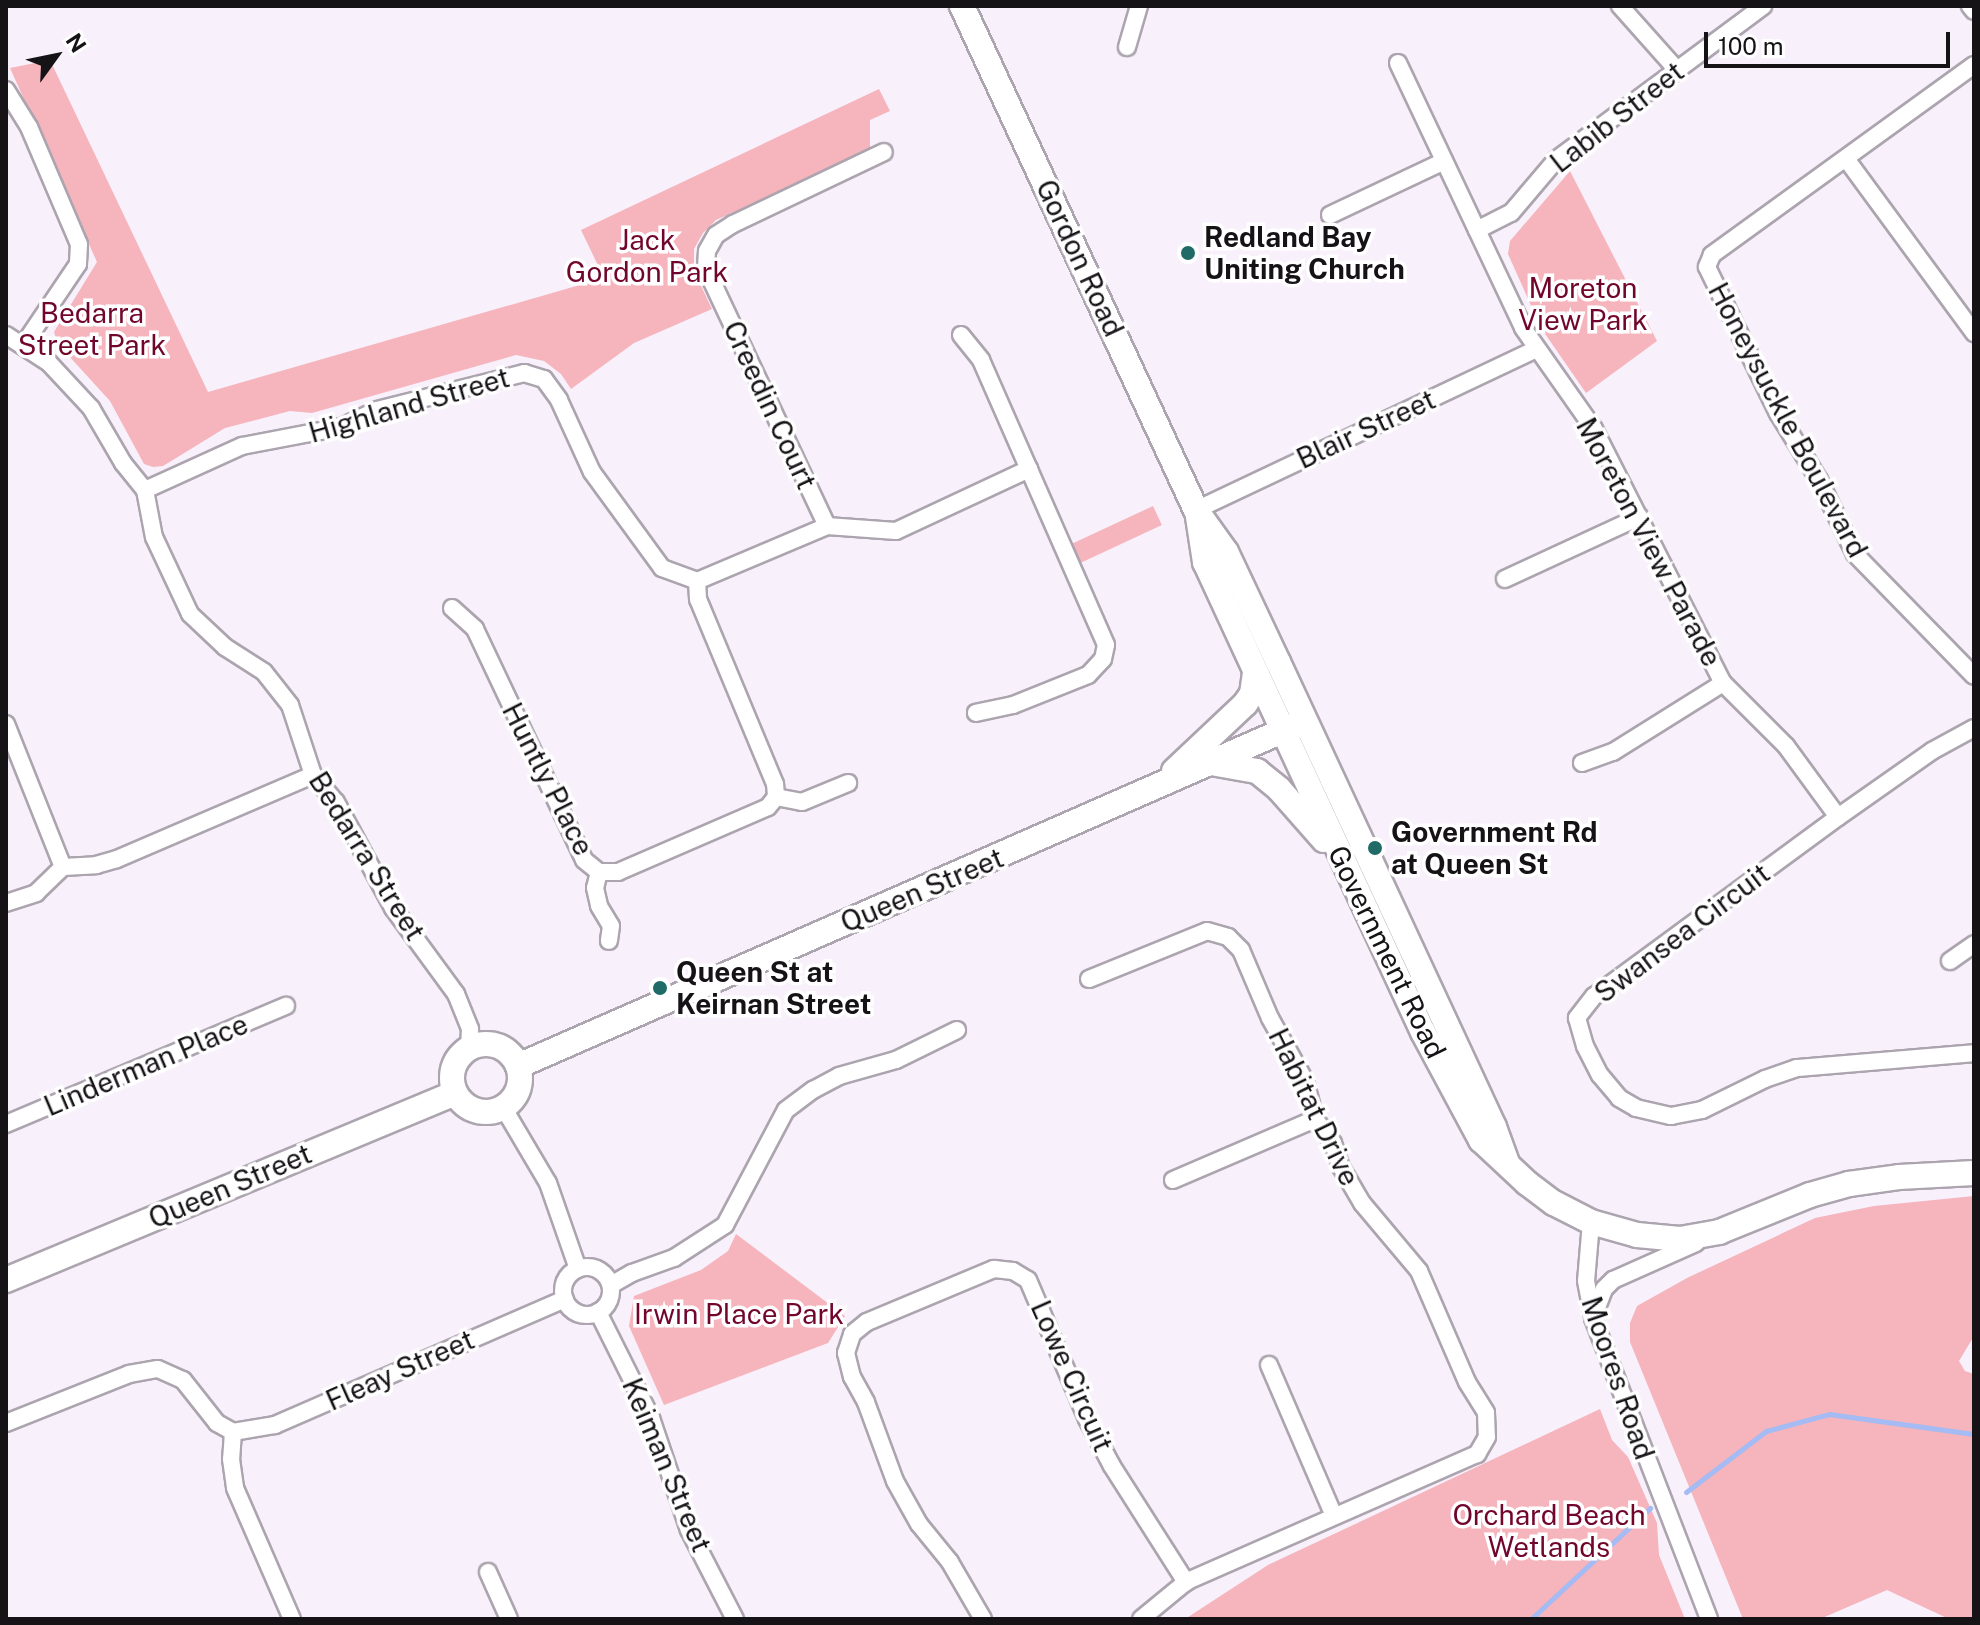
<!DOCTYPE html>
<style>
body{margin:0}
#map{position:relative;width:1980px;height:1625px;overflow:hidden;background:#f8f0fa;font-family:"Public Sans",sans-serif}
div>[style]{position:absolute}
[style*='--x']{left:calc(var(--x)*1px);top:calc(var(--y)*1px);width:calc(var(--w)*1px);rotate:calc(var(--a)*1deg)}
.green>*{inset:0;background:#f6b4bd;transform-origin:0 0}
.stream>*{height:5px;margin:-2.5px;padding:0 2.5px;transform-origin:2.5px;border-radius:2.5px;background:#a4bbf4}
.roads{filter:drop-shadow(2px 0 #aca4ae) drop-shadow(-2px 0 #aca4ae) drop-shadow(0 2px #aca4ae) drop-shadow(0 -2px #aca4ae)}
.street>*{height:16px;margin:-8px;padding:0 8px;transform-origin:8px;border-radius:8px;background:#fff}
.street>.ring{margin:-8px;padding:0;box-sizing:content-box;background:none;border:16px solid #fff;border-radius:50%}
.secondary>*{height:24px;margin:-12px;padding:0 12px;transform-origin:12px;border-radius:12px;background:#fff}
.secondary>.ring{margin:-12px;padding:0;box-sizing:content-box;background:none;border:24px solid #fff;border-radius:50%}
.dots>*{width:22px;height:22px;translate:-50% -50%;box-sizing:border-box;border:4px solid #fff;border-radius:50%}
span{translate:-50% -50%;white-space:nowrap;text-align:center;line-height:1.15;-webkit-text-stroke:7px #fff;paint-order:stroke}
.street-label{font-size:28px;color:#161317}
.poi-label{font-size:28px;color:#161317;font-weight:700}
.left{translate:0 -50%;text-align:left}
.park-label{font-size:28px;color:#71052c}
.frame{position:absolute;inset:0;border:8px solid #161317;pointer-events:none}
.north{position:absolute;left:16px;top:16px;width:80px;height:80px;-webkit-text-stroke:6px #fff;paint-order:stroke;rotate:57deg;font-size:22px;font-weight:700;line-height:32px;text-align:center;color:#161317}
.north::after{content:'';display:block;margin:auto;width:28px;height:36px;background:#161317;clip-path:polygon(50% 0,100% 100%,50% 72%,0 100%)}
.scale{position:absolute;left:1704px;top:32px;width:246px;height:36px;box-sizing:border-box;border:4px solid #161317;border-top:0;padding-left:10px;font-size:24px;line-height:28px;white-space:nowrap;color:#161317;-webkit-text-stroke:6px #fff;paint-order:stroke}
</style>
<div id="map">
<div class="green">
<i style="clip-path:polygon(50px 60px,208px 392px,604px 278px,581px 230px,879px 89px,890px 111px,870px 120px,870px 152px,716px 220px,703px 233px,694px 249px,694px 271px,712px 309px,634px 343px,571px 389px,561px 374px,544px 361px,516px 355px,312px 413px,290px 411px,225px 428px,163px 466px,153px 467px,144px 464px,110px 401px,58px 344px,54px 332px,97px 262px,10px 68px)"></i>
<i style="clip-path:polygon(1570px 171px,1657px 341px,1586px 393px,1541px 328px,1508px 254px,1510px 241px)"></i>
<i style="left:1153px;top:506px;width:21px;height:90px;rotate:65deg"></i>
<i style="clip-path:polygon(1974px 1196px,1974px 1336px,1959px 1361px,1965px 1371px,1974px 1374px,1974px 1619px,1949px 1619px,1887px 1590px,1820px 1619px,1743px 1619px,1630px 1342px,1630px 1323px,1637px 1306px,1687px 1278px,1815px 1218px,1874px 1206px)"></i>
<i style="clip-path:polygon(736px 1234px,845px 1316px,828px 1343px,664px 1405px,629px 1326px,634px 1296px,701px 1270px,728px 1251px)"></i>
<i style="clip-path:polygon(1600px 1409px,1612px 1440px,1628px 1457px,1657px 1523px,1659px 1555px,1685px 1619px,1185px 1619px,1268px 1565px)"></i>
</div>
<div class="stream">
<i style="--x:1686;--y:1492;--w:101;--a:-37.3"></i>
<i style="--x:1766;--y:1431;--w:65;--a:-15.1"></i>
<i style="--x:1829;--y:1414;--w:146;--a:7.9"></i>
<i style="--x:1531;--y:1619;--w:163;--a:-43"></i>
</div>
<div class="roads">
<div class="street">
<i style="--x:1620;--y:6;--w:86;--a:48.3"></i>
<i style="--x:1970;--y:6;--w:6;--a:51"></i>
<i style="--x:1127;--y:47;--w:43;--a:-73.7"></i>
<i style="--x:1398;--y:63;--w:293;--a:64.7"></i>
<i style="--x:1523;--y:328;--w:123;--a:54.9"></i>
<i style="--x:1594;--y:429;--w:285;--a:63.1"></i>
<i style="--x:1723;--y:683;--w:89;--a:45"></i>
<i style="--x:1786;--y:746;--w:88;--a:53.8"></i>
<i style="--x:1974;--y:65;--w:324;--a:144.1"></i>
<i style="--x:1712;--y:255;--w:13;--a:113"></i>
<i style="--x:1707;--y:267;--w:162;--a:64.1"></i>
<i style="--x:1778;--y:413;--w:79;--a:58.5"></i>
<i style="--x:1819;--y:480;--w:82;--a:64.1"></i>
<i style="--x:1855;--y:554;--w:170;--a:45.7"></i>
<i style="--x:6;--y:90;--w:44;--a:58.1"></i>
<i style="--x:29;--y:127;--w:127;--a:66.9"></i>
<i style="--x:79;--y:244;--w:20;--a:93"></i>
<i style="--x:78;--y:264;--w:97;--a:124"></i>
<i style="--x:1847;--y:160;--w:215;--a:53.7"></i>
<i style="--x:1330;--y:215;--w:126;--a:-25.3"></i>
<i style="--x:1477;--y:230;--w:38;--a:-27"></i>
<i style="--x:1511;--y:213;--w:70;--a:-49.7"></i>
<i style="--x:1556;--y:160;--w:258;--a:-36.6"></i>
<i style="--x:6;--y:335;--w:51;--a:33.1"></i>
<i style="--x:49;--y:363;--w:62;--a:47"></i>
<i style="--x:91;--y:408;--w:64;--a:59.8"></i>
<i style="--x:123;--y:463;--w:35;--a:51"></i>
<i style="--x:145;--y:490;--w:48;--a:79.2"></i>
<i style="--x:154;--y:537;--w:85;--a:64.9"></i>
<i style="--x:190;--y:614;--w:48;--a:43.3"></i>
<i style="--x:225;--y:647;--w:46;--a:32.7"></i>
<i style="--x:264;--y:672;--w:42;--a:51.8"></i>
<i style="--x:290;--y:705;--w:74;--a:71.8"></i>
<i style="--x:313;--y:775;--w:35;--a:50"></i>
<i style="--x:336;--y:802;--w:120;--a:61.7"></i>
<i style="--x:393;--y:908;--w:107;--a:53.8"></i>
<i style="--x:456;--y:994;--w:38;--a:68"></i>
<i style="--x:470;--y:1029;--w:19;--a:93"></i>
<i style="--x:961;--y:335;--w:32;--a:51"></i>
<i style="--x:981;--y:360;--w:311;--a:66.3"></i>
<i style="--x:1106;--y:645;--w:14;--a:102"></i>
<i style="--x:1103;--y:659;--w:22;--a:133"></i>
<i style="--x:1088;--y:675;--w:81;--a:158.2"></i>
<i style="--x:1013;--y:705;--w:38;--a:168"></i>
<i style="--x:145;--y:490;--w:107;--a:-24.4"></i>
<i style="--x:242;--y:446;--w:102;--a:-10.8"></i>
<i style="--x:342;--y:427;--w:39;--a:-26"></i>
<i style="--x:377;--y:410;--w:152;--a:-14.1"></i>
<i style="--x:524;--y:373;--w:21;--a:17"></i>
<i style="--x:544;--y:379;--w:26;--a:54"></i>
<i style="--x:559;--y:400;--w:79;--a:65.4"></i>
<i style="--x:592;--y:472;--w:119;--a:53.9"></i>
<i style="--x:662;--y:568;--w:37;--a:20"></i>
<i style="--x:697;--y:581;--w:141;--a:-22.9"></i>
<i style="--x:827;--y:526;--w:69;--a:4.1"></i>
<i style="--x:896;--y:531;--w:147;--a:-25"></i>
<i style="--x:1196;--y:510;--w:376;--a:-25.3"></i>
<i style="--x:827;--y:526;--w:284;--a:-115.2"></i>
<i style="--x:706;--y:269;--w:18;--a:-87"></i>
<i style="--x:707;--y:251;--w:18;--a:-61"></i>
<i style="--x:716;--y:235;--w:20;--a:-33"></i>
<i style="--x:733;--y:224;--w:167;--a:-25.5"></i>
<i style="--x:1505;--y:579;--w:148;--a:-24.8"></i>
<i style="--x:452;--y:608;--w:31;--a:42"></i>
<i style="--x:475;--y:629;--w:255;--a:64.7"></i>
<i style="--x:584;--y:860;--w:19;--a:39"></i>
<i style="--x:599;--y:872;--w:19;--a:0"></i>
<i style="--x:618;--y:872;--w:163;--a:-23.4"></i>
<i style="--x:768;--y:807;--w:13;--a:-51"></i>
<i style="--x:776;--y:797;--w:13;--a:-94"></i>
<i style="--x:775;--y:784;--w:200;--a:-112.6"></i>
<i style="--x:698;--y:599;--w:18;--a:-93"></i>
<i style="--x:6;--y:724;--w:154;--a:68.3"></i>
<i style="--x:1974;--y:728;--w:48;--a:151.3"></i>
<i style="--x:1932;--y:751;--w:115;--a:144.9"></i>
<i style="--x:1838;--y:817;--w:303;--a:143.7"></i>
<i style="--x:1594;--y:996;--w:28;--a:128"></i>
<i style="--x:1577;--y:1018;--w:29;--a:74"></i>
<i style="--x:1585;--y:1046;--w:33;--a:63"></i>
<i style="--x:1600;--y:1075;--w:30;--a:50"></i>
<i style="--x:1619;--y:1098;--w:20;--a:30"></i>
<i style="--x:1636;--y:1108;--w:36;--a:13"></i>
<i style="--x:1671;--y:1116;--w:32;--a:-11"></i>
<i style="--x:1702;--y:1110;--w:70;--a:-26.2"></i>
<i style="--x:1765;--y:1079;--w:34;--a:-19"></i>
<i style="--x:1797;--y:1068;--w:178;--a:-4.8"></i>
<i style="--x:1582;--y:763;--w:33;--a:-20"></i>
<i style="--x:1613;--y:752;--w:130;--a:-32.1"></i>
<i style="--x:776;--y:797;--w:26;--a:11"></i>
<i style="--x:802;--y:802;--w:50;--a:-22.4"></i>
<i style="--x:599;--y:872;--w:16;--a:104"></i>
<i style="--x:595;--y:888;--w:18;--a:77"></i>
<i style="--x:599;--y:906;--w:23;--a:59"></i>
<i style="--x:611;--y:926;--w:15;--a:98"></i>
<i style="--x:6;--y:903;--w:32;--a:-18"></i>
<i style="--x:36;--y:893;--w:37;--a:-44"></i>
<i style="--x:63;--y:867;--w:33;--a:-3"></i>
<i style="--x:96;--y:865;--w:22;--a:-16"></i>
<i style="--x:117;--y:859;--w:213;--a:-23.2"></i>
<i style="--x:1950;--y:961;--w:29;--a:-35"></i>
<i style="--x:1089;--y:979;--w:127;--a:-22.1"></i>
<i style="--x:1207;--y:931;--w:22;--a:16"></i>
<i style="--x:1228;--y:937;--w:18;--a:45"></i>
<i style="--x:1241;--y:950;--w:74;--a:66.9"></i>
<i style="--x:1270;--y:1018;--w:72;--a:60.9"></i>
<i style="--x:1305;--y:1081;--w:39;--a:75"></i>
<i style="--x:1315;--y:1119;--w:30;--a:53"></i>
<i style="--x:1333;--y:1143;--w:25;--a:72"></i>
<i style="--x:1341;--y:1167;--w:42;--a:59.7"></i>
<i style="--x:1362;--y:1203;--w:89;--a:50"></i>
<i style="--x:1419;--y:1271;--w:121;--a:66.6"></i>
<i style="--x:1467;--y:1382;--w:36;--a:58"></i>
<i style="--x:1486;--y:1413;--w:24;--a:88"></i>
<i style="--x:1487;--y:1437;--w:20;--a:120"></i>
<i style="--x:1477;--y:1454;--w:318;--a:156.3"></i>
<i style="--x:1186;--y:1582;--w:58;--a:140.6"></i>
<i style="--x:503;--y:1107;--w:88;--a:59.4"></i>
<i style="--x:548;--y:1183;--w:91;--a:70.8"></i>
<i style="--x:6;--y:1124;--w:304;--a:-22.9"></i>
<i style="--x:1173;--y:1180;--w:155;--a:-23.2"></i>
<i style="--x:1591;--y:1222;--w:59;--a:94.8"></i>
<i style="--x:1586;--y:1281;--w:38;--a:79"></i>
<i style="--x:1593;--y:1318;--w:323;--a:68.9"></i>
<i class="ring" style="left:563px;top:1267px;width:32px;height:32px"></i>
<i style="--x:611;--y:1285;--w:24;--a:-30"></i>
<i style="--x:632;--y:1273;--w:45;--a:-19.7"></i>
<i style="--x:674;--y:1258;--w:61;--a:-32.9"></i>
<i style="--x:725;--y:1225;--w:130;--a:-62.1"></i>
<i style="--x:786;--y:1110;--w:34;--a:-37"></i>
<i style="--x:813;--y:1090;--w:30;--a:-28"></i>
<i style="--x:839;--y:1076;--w:59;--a:-15.7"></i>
<i style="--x:896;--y:1060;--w:68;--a:-26.2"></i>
<i style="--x:598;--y:1312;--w:119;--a:63.4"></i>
<i style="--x:651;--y:1418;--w:118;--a:71.3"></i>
<i style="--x:689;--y:1530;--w:100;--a:62.7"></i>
<i style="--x:1593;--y:1318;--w:31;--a:-69"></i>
<i style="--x:1604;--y:1289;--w:13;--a:-45"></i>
<i style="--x:1613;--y:1280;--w:91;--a:-24"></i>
<i style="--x:1269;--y:1365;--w:164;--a:66.7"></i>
<i style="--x:6;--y:1423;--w:132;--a:-21.7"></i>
<i style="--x:129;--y:1374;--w:29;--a:-10"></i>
<i style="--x:158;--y:1369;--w:27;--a:24"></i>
<i style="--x:183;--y:1380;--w:55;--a:51.7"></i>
<i style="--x:217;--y:1423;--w:18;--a:29"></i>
<i style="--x:233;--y:1432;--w:27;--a:94"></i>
<i style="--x:231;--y:1459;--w:29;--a:82"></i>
<i style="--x:235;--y:1488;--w:143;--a:66.5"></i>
<i style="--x:233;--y:1432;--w:43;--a:-9.5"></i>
<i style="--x:275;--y:1425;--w:316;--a:-23.5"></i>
<i style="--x:488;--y:1572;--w:51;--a:65.9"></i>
<i style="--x:983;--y:1619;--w:66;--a:-120.1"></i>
<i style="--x:950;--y:1562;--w:49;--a:-129.2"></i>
<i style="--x:919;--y:1524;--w:49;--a:-119.2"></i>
<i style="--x:895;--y:1481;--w:84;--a:-110.2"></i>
<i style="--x:866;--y:1402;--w:29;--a:-119"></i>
<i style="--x:852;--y:1377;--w:25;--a:-104"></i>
<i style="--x:846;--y:1353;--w:20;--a:-72"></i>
<i style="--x:852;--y:1334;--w:19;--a:-39"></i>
<i style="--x:867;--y:1322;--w:138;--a:-22.7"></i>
<i style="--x:994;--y:1269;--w:19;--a:6"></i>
<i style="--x:1013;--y:1271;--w:17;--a:31"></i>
<i style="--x:1028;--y:1280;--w:151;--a:67"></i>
<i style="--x:1087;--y:1419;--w:53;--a:62"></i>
<i style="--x:1112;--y:1466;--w:138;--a:57.5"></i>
</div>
<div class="secondary">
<i style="--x:962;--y:6;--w:556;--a:65.1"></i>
<i style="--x:1196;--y:510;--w:52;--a:54.5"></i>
<i style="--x:1226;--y:552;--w:122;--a:64.7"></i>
<i style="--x:1278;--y:662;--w:513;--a:65.08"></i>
<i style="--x:1494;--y:1127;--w:38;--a:70"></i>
<i style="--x:1198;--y:517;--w:46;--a:81.2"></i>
<i style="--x:1205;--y:562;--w:518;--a:65.12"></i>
<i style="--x:1423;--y:1032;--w:123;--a:61.8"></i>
<i style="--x:1481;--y:1140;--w:63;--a:43.1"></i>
<i style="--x:1527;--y:1183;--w:34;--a:37"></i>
<i style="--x:1554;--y:1203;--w:42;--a:27.2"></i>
<i style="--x:1591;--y:1222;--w:48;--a:15.8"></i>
<i style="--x:1637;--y:1235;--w:43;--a:5.3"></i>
<i style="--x:1680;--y:1239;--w:40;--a:-10"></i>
<i style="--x:1719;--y:1232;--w:98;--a:-22.1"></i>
<i style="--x:1810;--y:1195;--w:41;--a:-15.8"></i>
<i style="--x:1849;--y:1184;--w:50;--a:-8"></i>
<i style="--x:1899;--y:1177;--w:75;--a:-3.1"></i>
<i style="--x:1211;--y:763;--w:47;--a:9.9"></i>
<i style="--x:1257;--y:771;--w:28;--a:39"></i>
<i style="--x:1279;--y:789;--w:68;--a:48.6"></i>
<i style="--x:1174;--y:771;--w:98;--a:-43.3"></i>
<i style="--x:1245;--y:704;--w:12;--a:-55"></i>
<i style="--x:1252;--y:694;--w:22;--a:-82"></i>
<i class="ring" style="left:452px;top:1044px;width:44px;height:44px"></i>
<i style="--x:518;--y:1066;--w:849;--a:-23.67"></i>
<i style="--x:6;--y:1280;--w:486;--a:-22.6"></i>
</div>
</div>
<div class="dots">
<i style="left:1188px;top:253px;background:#206b68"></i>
<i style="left:1375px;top:848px;background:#206b68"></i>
<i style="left:660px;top:988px;background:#206b68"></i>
</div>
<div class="street-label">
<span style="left:1617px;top:117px;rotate:-38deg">Labib Street</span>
<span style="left:1080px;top:258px;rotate:65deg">Gordon Road</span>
<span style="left:409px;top:405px;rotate:-16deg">Highland Street</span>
<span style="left:770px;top:405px;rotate:65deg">Creedin Court</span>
<span style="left:1788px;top:420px;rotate:62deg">Honeysuckle Boulevard</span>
<span style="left:1366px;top:429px;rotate:-25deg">Blair Street</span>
<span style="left:1649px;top:542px;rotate:62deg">Moreton View Parade</span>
<span style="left:548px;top:779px;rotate:63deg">Huntly Place</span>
<span style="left:367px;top:856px;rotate:58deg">Bedarra Street</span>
<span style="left:922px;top:890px;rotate:-23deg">Queen Street</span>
<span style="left:1682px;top:933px;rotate:-37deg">Swansea Circuit</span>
<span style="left:1387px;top:952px;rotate:64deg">Government Road</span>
<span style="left:146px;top:1065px;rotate:-23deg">Linderman Place</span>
<span style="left:1314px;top:1107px;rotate:64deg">Habitat Drive</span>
<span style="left:230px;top:1186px;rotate:-23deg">Queen Street</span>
<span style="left:400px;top:1370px;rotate:-24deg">Fleay Street</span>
<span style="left:1072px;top:1376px;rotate:66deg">Lowe Circuit</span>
<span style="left:1618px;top:1378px;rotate:71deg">Moores Road</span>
<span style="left:667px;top:1465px;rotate:67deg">Keiman Street</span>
</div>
<div class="poi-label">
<span class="left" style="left:1204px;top:253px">Redland Bay<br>Uniting Church</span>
<span class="left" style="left:1391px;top:848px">Government Rd<br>at Queen St</span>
<span class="left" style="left:676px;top:988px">Queen St at<br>Keirnan Street</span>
</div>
<div class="park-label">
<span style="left:647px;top:256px">Jack<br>Gordon Park</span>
<span style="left:1583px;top:304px">Moreton<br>View Park</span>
<span style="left:92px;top:329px">Bedarra<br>Street Park</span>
<span style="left:739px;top:1314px">Irwin Place Park</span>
<span style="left:1549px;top:1531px">Orchard Beach<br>Wetlands</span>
</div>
<div class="frame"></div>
<div class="north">N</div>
<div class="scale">100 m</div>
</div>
